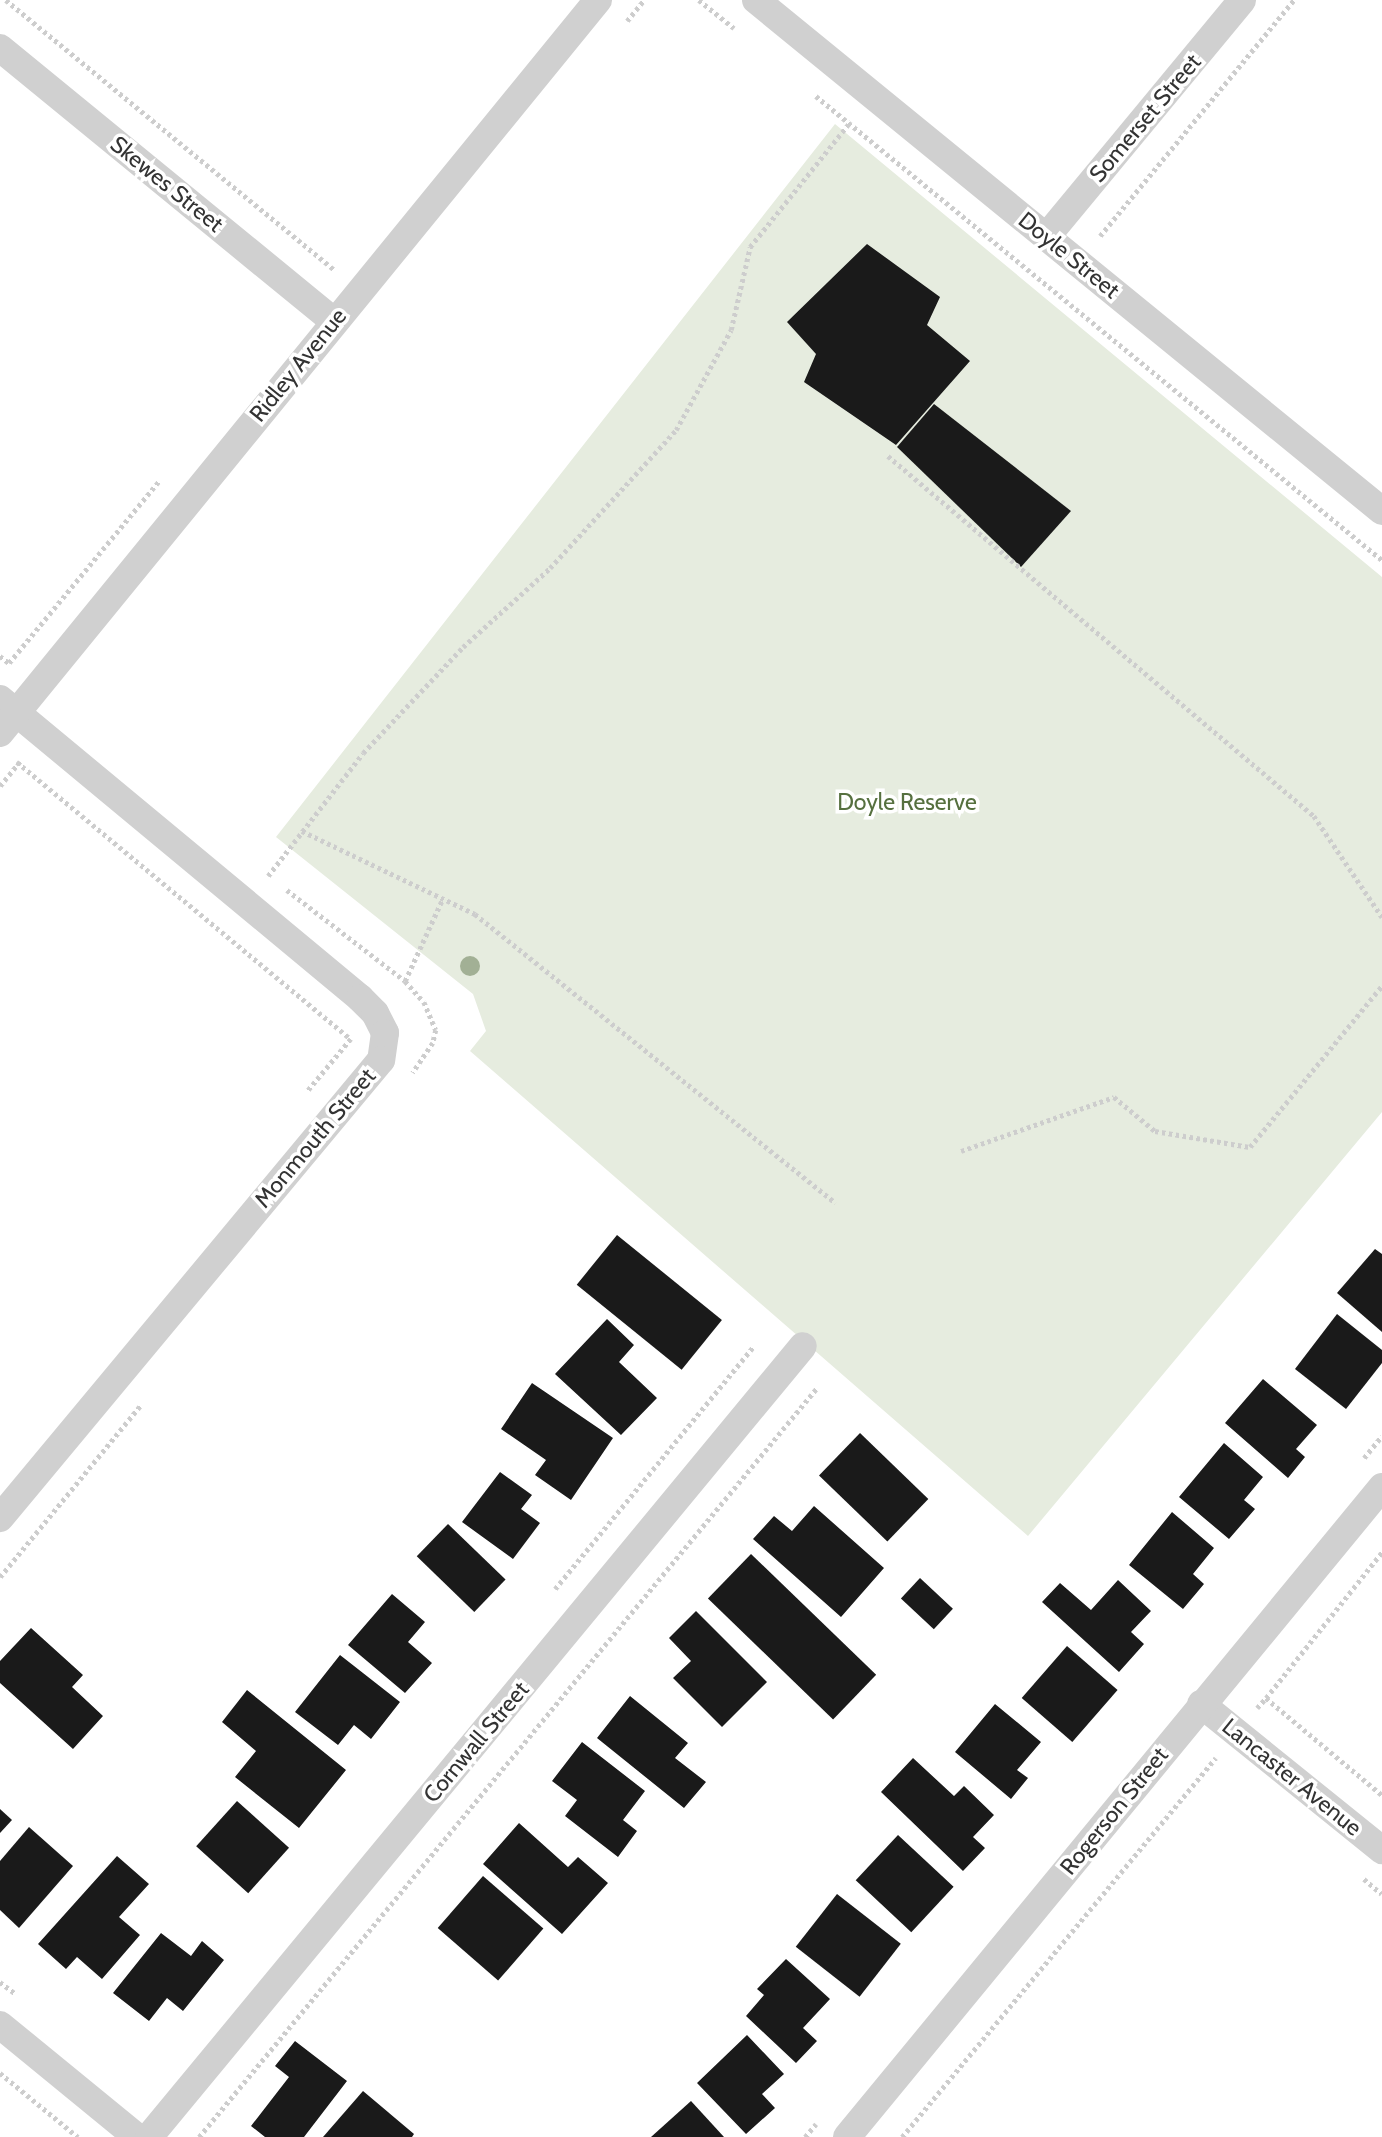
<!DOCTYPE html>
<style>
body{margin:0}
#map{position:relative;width:1382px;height:2137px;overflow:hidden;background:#fff;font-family:Cabin,sans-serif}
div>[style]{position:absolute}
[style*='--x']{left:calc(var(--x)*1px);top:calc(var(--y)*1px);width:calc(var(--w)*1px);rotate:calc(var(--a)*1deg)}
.green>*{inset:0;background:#e6ecdf}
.building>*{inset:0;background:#1a1a1a;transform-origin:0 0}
.path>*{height:4.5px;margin-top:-2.25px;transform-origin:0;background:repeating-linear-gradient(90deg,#cdcdcd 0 3.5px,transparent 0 7px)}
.street>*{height:28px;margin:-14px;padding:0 14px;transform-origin:14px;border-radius:14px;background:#d0d0d0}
.trees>*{width:20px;height:20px;margin:-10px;border-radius:50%;background:#a2b095}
span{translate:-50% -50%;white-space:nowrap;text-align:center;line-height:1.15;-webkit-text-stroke:7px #fff;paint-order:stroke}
.street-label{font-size:23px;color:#333}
.park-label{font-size:23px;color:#56703f}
</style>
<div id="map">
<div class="green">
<i style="clip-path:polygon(835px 124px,1382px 577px,1382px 1112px,1028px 1536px,470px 1051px,486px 1031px,473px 994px,276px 837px)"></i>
</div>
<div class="building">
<i style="clip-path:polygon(867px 244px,940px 297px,927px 325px,970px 361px,896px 445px,804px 382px,816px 354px,787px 322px)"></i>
<i style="clip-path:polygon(934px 404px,1071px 511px,1021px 567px,897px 447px)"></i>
<i style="left:617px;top:1235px;width:135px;height:64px;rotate:39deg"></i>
<i style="clip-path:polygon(1375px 1249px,1382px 1254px,1382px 1332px,1337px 1293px)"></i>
<i style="clip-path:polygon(1337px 1314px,1382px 1350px,1382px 1363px,1346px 1409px,1295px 1369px)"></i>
<i style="clip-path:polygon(607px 1319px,634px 1345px,619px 1362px,657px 1398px,621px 1435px,555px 1374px)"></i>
<i style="clip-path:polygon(1263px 1379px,1317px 1425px,1296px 1449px,1305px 1457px,1288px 1478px,1225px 1423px)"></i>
<i style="clip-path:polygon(532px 1383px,613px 1438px,571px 1500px,535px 1475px,546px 1460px,501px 1429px)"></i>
<i style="left:860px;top:1433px;width:95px;height:59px;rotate:44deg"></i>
<i style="clip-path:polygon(1224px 1443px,1263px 1477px,1244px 1500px,1255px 1509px,1229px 1539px,1179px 1497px)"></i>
<i style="clip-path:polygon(500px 1472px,532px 1495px,521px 1509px,540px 1523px,513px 1559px,462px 1522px)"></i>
<i style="clip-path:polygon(814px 1506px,884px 1568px,841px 1617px,753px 1539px,774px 1516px,792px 1531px)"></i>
<i style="clip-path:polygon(1172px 1512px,1214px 1548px,1193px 1574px,1204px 1584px,1183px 1609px,1129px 1565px)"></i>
<i style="left:448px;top:1524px;width:80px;height:45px;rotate:44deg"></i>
<i style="left:751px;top:1554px;width:174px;height:62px;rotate:44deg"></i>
<i style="left:920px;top:1578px;width:45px;height:28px;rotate:43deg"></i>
<i style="clip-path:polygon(1118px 1580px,1151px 1611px,1131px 1632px,1144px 1644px,1119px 1672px,1042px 1602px,1060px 1583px,1091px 1610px)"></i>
<i style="clip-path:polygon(392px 1594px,425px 1622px,408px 1642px,432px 1663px,405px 1693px,348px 1645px)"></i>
<i style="clip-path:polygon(696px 1611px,767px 1682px,722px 1727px,673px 1678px,691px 1661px,669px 1638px)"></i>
<i style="clip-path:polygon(31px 1628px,83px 1675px,72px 1687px,103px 1716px,73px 1749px,0 1683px,0 1661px)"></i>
<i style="left:1067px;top:1646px;width:67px;height:69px;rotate:41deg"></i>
<i style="clip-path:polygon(340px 1655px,400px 1702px,371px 1739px,354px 1725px,338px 1745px,295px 1712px)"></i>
<i style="clip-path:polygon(247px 1690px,346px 1770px,299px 1828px,235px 1777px,256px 1751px,222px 1722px)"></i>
<i style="clip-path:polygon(630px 1696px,688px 1743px,675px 1758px,706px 1782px,684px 1808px,597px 1738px)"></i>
<i style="clip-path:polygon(995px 1704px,1041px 1742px,1017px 1770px,1028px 1778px,1011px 1799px,955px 1752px)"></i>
<i style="clip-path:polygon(582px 1742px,645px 1791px,623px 1820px,637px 1831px,618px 1857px,565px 1816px,577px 1800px,552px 1781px)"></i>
<i style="clip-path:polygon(913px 1758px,954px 1796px,964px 1786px,994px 1815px,973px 1837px,985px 1848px,963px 1871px,881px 1792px)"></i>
<i style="left:237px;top:1801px;width:70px;height:61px;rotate:42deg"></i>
<i style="clip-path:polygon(0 1809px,12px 1820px,0 1833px)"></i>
<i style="clip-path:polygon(519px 1823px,568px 1867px,578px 1857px,608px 1883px,562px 1934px,483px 1864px)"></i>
<i style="clip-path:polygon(29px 1827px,73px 1866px,19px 1928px,0 1910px,0 1861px)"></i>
<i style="left:898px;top:1835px;width:76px;height:62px;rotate:43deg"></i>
<i style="clip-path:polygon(117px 1856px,149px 1884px,119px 1917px,140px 1935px,102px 1979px,77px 1957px,66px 1969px,38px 1944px)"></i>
<i style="left:483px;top:1876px;width:80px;height:69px;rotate:41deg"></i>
<i style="left:837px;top:1894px;width:81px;height:67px;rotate:38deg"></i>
<i style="clip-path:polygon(161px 1933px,191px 1956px,202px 1941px,224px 1960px,183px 2011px,167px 1998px,149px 2021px,113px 1993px)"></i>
<i style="clip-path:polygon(786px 1959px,830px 1999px,803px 2028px,817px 2041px,796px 2063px,746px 2016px,764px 1995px,757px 1989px)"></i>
<i style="clip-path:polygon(747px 2035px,784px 2074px,762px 2094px,775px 2108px,746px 2134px,697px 2083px)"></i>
<i style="clip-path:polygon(295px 2041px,347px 2081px,304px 2137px,265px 2137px,251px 2126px,289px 2077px,275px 2066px)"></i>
<i style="clip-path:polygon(363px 2091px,414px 2134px,412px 2137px,323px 2137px)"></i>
<i style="clip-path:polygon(691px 2101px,724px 2137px,651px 2137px)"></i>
</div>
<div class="path">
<i style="--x:6;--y:0;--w:424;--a:39.4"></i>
<i style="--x:699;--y:0;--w:45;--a:38.7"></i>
<i style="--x:627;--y:21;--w:27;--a:-51"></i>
<i style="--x:816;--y:96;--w:732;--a:39.34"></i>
<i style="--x:1100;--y:236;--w:306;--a:-50.6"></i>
<i style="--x:888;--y:456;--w:558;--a:40.2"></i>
<i style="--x:1314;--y:816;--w:122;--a:56"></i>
<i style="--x:0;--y:656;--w:11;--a:38"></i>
<i style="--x:9;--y:663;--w:237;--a:-50.5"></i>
<i style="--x:17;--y:762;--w:434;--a:39.7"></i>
<i style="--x:351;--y:1039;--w:69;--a:129.7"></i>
<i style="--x:0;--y:786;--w:32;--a:-51"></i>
<i style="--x:302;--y:831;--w:192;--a:25.6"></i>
<i style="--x:475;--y:914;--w:462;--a:38.7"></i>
<i style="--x:268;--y:876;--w:155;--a:-52.3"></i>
<i style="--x:363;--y:753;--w:146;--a:-46.7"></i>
<i style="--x:463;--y:647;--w:118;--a:-42.2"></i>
<i style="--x:550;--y:568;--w:187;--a:-47.6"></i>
<i style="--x:676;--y:430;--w:114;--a:-61.2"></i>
<i style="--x:731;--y:330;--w:85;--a:-77.1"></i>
<i style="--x:750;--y:247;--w:161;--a:-51.3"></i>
<i style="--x:287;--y:890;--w:149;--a:37.6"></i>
<i style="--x:405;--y:981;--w:28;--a:48"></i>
<i style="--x:424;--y:1002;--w:30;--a:67"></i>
<i style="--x:436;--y:1030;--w:13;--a:103"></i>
<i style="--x:433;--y:1043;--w:36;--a:124"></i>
<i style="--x:405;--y:981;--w:91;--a:-65.4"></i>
<i style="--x:961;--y:1151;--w:162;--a:-19.4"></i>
<i style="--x:1114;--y:1097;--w:53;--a:39.7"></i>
<i style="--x:1155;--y:1131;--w:96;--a:9.6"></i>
<i style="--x:1250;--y:1147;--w:208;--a:-50.7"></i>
<i style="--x:1364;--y:1458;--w:28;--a:-51"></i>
<i style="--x:0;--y:1577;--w:222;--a:-50.7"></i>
<i style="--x:555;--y:1589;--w:314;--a:-50.7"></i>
<i style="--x:1266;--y:1698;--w:186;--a:-51.5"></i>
<i style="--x:1257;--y:1708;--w:13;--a:-48"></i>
<i style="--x:1266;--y:1698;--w:151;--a:39.9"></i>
<i style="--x:1364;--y:1879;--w:23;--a:40"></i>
<i style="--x:0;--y:1982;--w:20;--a:37"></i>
<i style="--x:0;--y:2073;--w:101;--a:39.4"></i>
<i style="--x:199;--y:2137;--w:970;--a:-50.48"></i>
<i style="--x:805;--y:2137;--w:17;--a:-50"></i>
<i style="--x:902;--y:2137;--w:492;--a:-50.4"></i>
</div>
<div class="street">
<i style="--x:756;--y:0;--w:808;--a:39.22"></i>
<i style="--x:0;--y:48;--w:431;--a:39.3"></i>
<i style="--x:1047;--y:236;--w:306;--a:-50.4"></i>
<i style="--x:0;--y:699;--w:468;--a:39.7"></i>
<i style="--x:360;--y:998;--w:21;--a:45"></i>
<i style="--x:375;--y:1013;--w:22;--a:63"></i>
<i style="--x:385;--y:1033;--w:27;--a:98"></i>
<i style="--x:381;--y:1060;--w:596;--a:129.76"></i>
<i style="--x:0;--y:733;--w:946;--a:-50.79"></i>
<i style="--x:1201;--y:1704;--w:233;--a:38.9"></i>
<i style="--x:0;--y:2025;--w:177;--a:39.3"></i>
<i style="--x:149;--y:2137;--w:1026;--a:-50.42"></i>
<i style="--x:847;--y:2137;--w:842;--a:-50.54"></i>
</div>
<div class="trees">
<i style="left:470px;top:966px"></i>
</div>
<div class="street-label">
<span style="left:1145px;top:118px;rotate:-50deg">Somerset Street</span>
<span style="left:167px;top:184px;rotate:39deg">Skewes Street</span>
<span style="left:1069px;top:255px;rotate:39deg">Doyle Street</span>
<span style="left:298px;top:365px;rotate:-51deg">Ridley Avenue</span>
<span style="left:315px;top:1138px;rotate:-50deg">Monmouth Street</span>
<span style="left:476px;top:1742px;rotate:-50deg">Cornwall Street</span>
<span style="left:1292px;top:1777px;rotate:39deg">Lancaster Avenue</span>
<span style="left:1114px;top:1811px;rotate:-51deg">Rogerson Street</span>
</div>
<div class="park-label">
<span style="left:907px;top:802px">Doyle Reserve</span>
</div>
</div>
